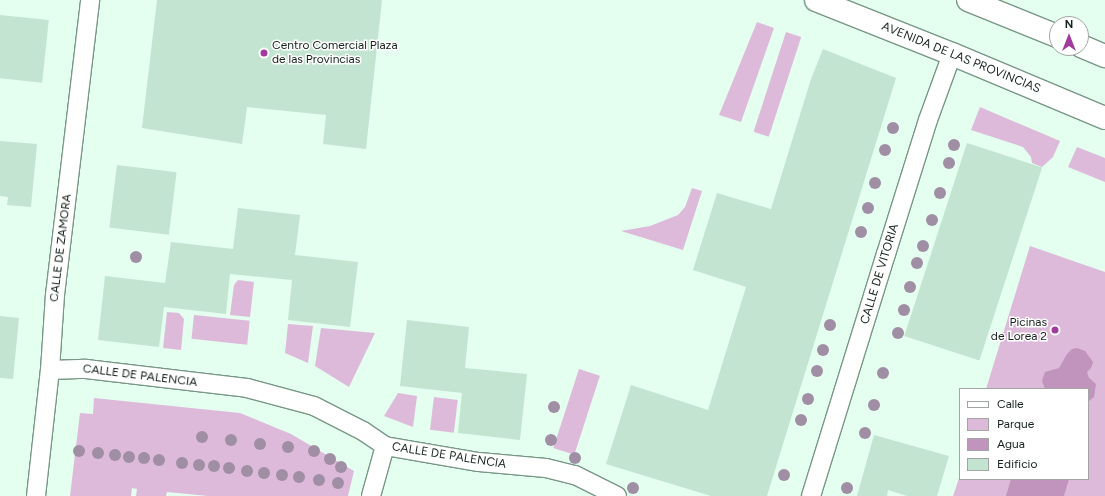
<!DOCTYPE html>
<style>
body{margin:0}
#map{position:relative;width:1105px;height:496px;overflow:hidden;background:#e4feef;font-family:Figtree,sans-serif}
div>[style]{position:absolute}
[style*='--x']{left:calc(var(--x)*1px);top:calc(var(--y)*1px);width:calc(var(--w)*1px);rotate:calc(var(--a)*1deg)}
.green>*{inset:0;background:#debada;transform-origin:0 0}
.water>*{inset:0;background:#c094bc}
.building>*{inset:0;background:#c3e4d1;transform-origin:0 0}
.roads{filter:drop-shadow(1px 0 #789786) drop-shadow(-1px 0 #789786) drop-shadow(0 1px #789786) drop-shadow(0 -1px #789786)}
.minor>*{height:18px;margin:-9px;padding:0 9px;transform-origin:9px;border-radius:9px;background:#fff}
.secondary>*{height:22px;margin:-11px;padding:0 11px;transform-origin:11px;border-radius:11px;background:#fff}
.trees>*{width:12px;height:12px;margin:-6px;border-radius:50%;background:#a08fa4}
.dots>*{width:11px;height:11px;translate:-50% -50%;box-sizing:border-box;border:2px solid #fff;border-radius:50%}
span{translate:-50% -50%;white-space:nowrap;text-align:center;line-height:1.15;-webkit-text-stroke:3px #fff;paint-order:stroke}
.poi-label{font-size:12px;color:#15211b}
.left{translate:0 -50%;text-align:left}
.right{translate:-100% -50%;text-align:right}
.street-label{font-size:12px;color:#15211b}
.legend{position:absolute;left:959px;top:388px;width:130px;height:92px;box-sizing:border-box;background:#fff;border:1px solid #a1a6a4;margin:0;padding:5px 7px;list-style:none;font-size:12px;color:#15211b}
.legend li{display:flex;align-items:center;gap:8px;height:20px}
.legend b{width:20px;border:1px solid #a1a6a4}
.north{position:absolute;left:1049px;top:16px;width:40px;height:40px;box-sizing:border-box;background:#fff;border:1px solid #a1a6a4;border-radius:50%;rotate:0deg;font-size:11px;font-weight:700;line-height:16px;text-align:center;color:#15211b}
.north::after{content:'';display:block;margin:auto;width:14px;height:18px;background:#a33b9f;clip-path:polygon(50% 0,100% 100%,50% 72%,0 100%)}
</style>
<div id="map">
<div class="green">
<i style="clip-path:polygon(757px 22px,774px 28px,741px 122px,719px 115px)"></i>
<i style="left:786px;top:32px;width:16px;height:105px;rotate:18deg"></i>
<i style="clip-path:polygon(980px 107px,1060px 141px,1053px 157px,1042px 167px,1032px 163px,1031px 157px,1023px 147px,971px 130px)"></i>
<i style="clip-path:polygon(1077px 147px,1105px 158px,1105px 182px,1068px 167px)"></i>
<i style="clip-path:polygon(692px 188px,702px 191px,683px 250px,621px 231px,650px 226px,678px 215px,685px 207px)"></i>
<i style="clip-path:polygon(1030px 246px,1105px 272px,1105px 496px,953px 496px,960px 475px,960px 479px,1088px 479px,1088px 389px,986px 389px)"></i>
<i style="clip-path:polygon(238px 280px,254px 282px,250px 317px,230px 315px,234px 285px)"></i>
<i style="clip-path:polygon(167px 312px,179px 313px,184px 319px,181px 350px,163px 348px)"></i>
<i style="left:194px;top:315px;width:56px;height:24px;rotate:6deg"></i>
<i style="clip-path:polygon(288px 324px,313px 326px,308px 363px,285px 353px)"></i>
<i style="clip-path:polygon(321px 328px,375px 333px,349px 387px,315px 366px)"></i>
<i style="left:579px;top:369px;width:22px;height:83px;rotate:18deg"></i>
<i style="clip-path:polygon(398px 393px,417px 396px,413px 427px,384px 416px)"></i>
<i style="left:434px;top:397px;width:24px;height:33px;rotate:7deg"></i>
<i style="clip-path:polygon(94px 398px,240px 413px,291px 434px,354px 471px,348px 496px,208px 496px,167px 492px,166px 496px,136px 496px,137px 489px,132px 488px,131px 496px,70px 496px,80px 413px,93px 414px)"></i>
</div>
<div class="water">
<i style="clip-path:polygon(1077px 348px,1085px 351px,1093px 362px,1091px 368px,1087px 372px,1089px 378px,1096px 384px,1094px 397px,1089px 401px,1088px 389px,1045px 389px,1042px 381px,1045px 372px,1059px 368px,1067px 354px,1072px 349px)"></i>
<i style="clip-path:polygon(1011px 479px,1069px 479px,1064px 496px,1006px 496px)"></i>
</div>
<div class="building">
<i style="clip-path:polygon(157px 0,382px 0,366px 149px,323px 144px,326px 115px,247px 107px,242px 144px,142px 128px)"></i>
<i style="left:0;top:15px;width:49px;height:63px;rotate:6deg"></i>
<i style="clip-path:polygon(823px 49px,896px 78px,767px 496px,711px 496px,606px 464px,631px 385px,708px 410px,746px 287px,693px 270px,717px 193px,771px 209px,811px 79px)"></i>
<i style="clip-path:polygon(0 141px,37px 144px,31px 207px,7px 205px,8px 197px,0 196px)"></i>
<i style="left:967px;top:143px;width:79px;height:203px;rotate:18deg"></i>
<i style="left:117px;top:165px;width:60px;height:63px;rotate:7deg"></i>
<i style="clip-path:polygon(238px 208px,300px 215px,295px 255px,358px 262px,350px 327px,288px 320px,292px 280px,230px 274px,226px 314px,164px 307px,159px 347px,98px 340px,105px 276px,165px 283px,171px 242px,233px 249px)"></i>
<i style="clip-path:polygon(0 316px,19px 318px,13px 379px,0 378px)"></i>
<i style="clip-path:polygon(407px 320px,469px 327px,465px 368px,527px 374px,520px 440px,458px 433px,462px 393px,400px 386px)"></i>
<i style="clip-path:polygon(874px 435px,949px 456px,937px 496px,907px 496px,888px 490px,887px 496px,857px 496px)"></i>
</div>
<div class="roads">
<div class="minor">
<i style="--x:50;--y:370;--w:36;--a:-2"></i>
<i style="--x:86;--y:369;--w:162;--a:6.7"></i>
<i style="--x:247;--y:388;--w:69;--a:15"></i>
<i style="--x:314;--y:406;--w:55;--a:27"></i>
<i style="--x:363;--y:431;--w:27;--a:34"></i>
<i style="--x:385;--y:446;--w:95;--a:9.7"></i>
<i style="--x:479;--y:462;--w:67;--a:5.1"></i>
<i style="--x:546;--y:468;--w:30;--a:14"></i>
<i style="--x:575;--y:475;--w:47;--a:26.6"></i>
<i style="--x:36;--y:496;--w:127;--a:-83.7"></i>
<i style="--x:50;--y:370;--w:75;--a:-86.2"></i>
<i style="--x:55;--y:295;--w:297;--a:-83.2"></i>
<i style="--x:371;--y:496;--w:52;--a:-74.4"></i>
<i style="--x:811;--y:496;--w:253;--a:-72.8"></i>
<i style="--x:886;--y:254;--w:140;--a:-72.6"></i>
<i style="--x:928;--y:120;--w:70;--a:-70"></i>
</div>
<div class="secondary">
<i style="--x:816;--y:0;--w:146;--a:21.7"></i>
<i style="--x:952;--y:54;--w:166;--a:22.7"></i>
<i style="--x:968;--y:0;--w:96;--a:22"></i>
<i style="--x:1081;--y:46;--w:26;--a:23"></i>
</div>
</div>
<div class="trees">
<i style="left:893px;top:128px"></i>
<i style="left:954px;top:145px"></i>
<i style="left:885px;top:150px"></i>
<i style="left:949px;top:163px"></i>
<i style="left:875px;top:183px"></i>
<i style="left:940px;top:193px"></i>
<i style="left:868px;top:208px"></i>
<i style="left:932px;top:220px"></i>
<i style="left:861px;top:232px"></i>
<i style="left:923px;top:246px"></i>
<i style="left:136px;top:257px"></i>
<i style="left:917px;top:263px"></i>
<i style="left:910px;top:287px"></i>
<i style="left:904px;top:310px"></i>
<i style="left:830px;top:325px"></i>
<i style="left:898px;top:333px"></i>
<i style="left:823px;top:350px"></i>
<i style="left:817px;top:371px"></i>
<i style="left:883px;top:373px"></i>
<i style="left:808px;top:399px"></i>
<i style="left:874px;top:405px"></i>
<i style="left:554px;top:407px"></i>
<i style="left:801px;top:420px"></i>
<i style="left:865px;top:433px"></i>
<i style="left:202px;top:437px"></i>
<i style="left:231px;top:440px"></i>
<i style="left:551px;top:440px"></i>
<i style="left:260px;top:444px"></i>
<i style="left:288px;top:447px"></i>
<i style="left:79px;top:451px"></i>
<i style="left:314px;top:451px"></i>
<i style="left:98px;top:453px"></i>
<i style="left:115px;top:455px"></i>
<i style="left:129px;top:457px"></i>
<i style="left:144px;top:458px"></i>
<i style="left:575px;top:458px"></i>
<i style="left:330px;top:459px"></i>
<i style="left:159px;top:460px"></i>
<i style="left:182px;top:463px"></i>
<i style="left:199px;top:465px"></i>
<i style="left:214px;top:466px"></i>
<i style="left:341px;top:467px"></i>
<i style="left:229px;top:468px"></i>
<i style="left:247px;top:471px"></i>
<i style="left:264px;top:473px"></i>
<i style="left:282px;top:475px"></i>
<i style="left:784px;top:475px"></i>
<i style="left:299px;top:477px"></i>
<i style="left:319px;top:480px"></i>
<i style="left:338px;top:483px"></i>
<i style="left:633px;top:488px"></i>
<i style="left:847px;top:488px"></i>
</div>
<div class="dots">
<i style="left:264px;top:53px;background:#a33b9f"></i>
<i style="left:1055px;top:330px;background:#a33b9f"></i>
</div>
<div class="poi-label">
<span class="left" style="left:272px;top:53px">Centro Comercial Plaza<br>de las Provincias</span>
<span class="right" style="left:1047px;top:330px">Picinas<br>de Lorea 2</span>
</div>
<div class="street-label">
<span style="left:961px;top:58px;rotate:22deg">AVENIDA DE LAS PROVINCIAS</span>
<span style="left:61px;top:248px;rotate:-83deg">CALLE DE ZAMORA</span>
<span style="left:880px;top:274px;rotate:-73deg">CALLE DE VITORIA</span>
<span style="left:140px;top:376px;rotate:7deg">CALLE DE PALENCIA</span>
<span style="left:449px;top:456px;rotate:9deg">CALLE DE PALENCIA</span>
</div>
<ul class="legend">
<li><b style="height:5px;background:#fff"></b>Calle</li>
<li><b style="height:11px;background:#debada"></b>Parque</li>
<li><b style="height:11px;background:#c094bc"></b>Agua</li>
<li><b style="height:11px;background:#c3e4d1"></b>Edificio</li>
</ul>
<div class="north">N</div>
</div>
